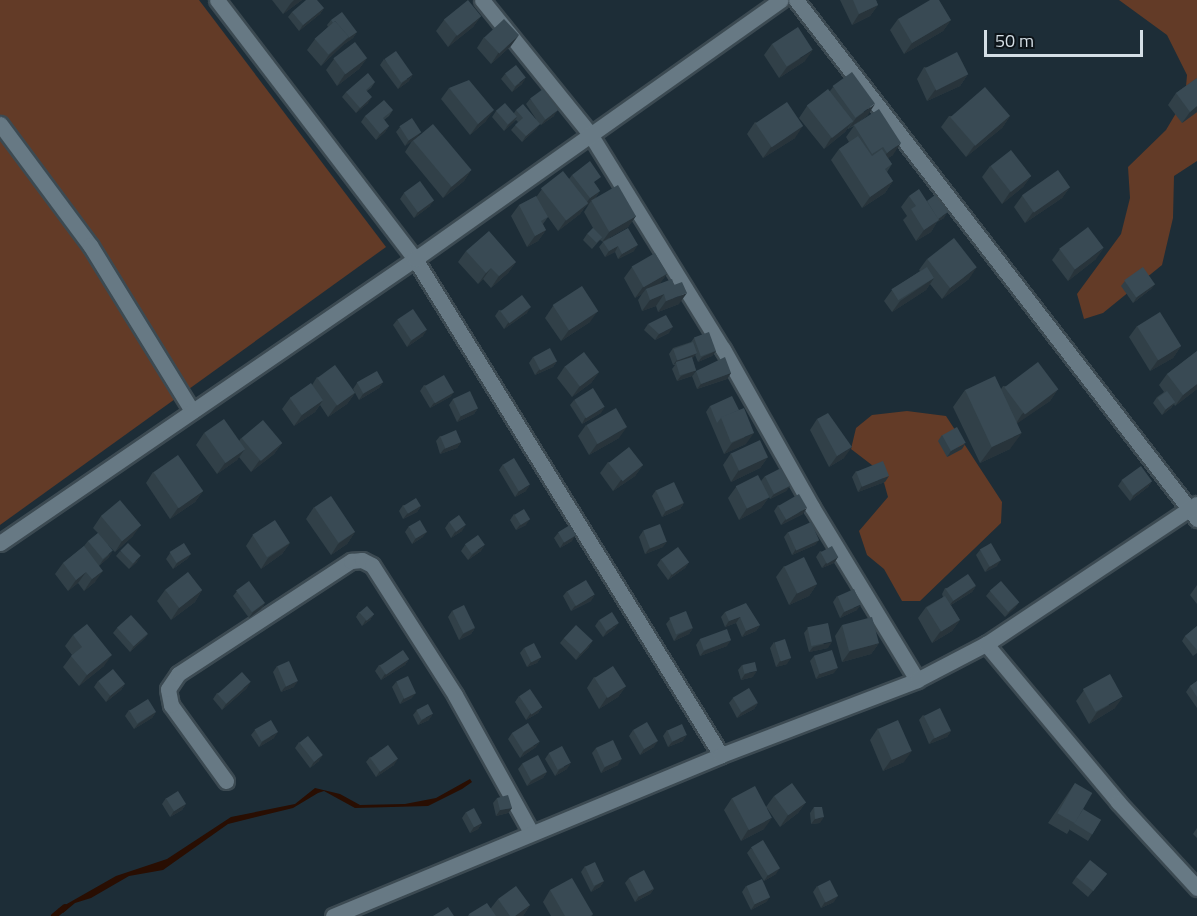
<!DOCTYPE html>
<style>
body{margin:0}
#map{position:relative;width:1197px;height:916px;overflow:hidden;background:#1d2d37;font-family:"Titillium Web",sans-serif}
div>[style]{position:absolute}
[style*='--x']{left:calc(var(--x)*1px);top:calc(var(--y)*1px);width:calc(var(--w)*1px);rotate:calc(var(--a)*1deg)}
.green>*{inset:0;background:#633b27}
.water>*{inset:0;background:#290e02}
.stream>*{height:6px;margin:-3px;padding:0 3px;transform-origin:3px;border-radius:3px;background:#290e02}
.roads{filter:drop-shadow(2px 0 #3c4a52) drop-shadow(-2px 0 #3c4a52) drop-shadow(0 2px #3c4a52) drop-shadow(0 -2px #3c4a52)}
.minor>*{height:15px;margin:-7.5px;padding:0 7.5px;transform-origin:7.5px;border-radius:7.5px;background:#677984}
.wall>*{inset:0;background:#314048}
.shaded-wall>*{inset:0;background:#28343b}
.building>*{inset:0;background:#394a54;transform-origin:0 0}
span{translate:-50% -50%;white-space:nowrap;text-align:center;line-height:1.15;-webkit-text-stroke:6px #0d1419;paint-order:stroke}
.scale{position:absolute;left:984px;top:30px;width:159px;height:27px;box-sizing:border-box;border:3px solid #d5dfe6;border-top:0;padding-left:8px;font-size:18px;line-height:21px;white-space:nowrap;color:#d5dfe6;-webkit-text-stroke:4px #0d1419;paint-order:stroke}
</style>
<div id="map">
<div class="green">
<i style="clip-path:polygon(0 0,199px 0,386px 247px,0 525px)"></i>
<i style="clip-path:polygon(1119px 0,1197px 0,1197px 161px,1174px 176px,1173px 218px,1162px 265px,1103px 313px,1084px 319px,1077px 294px,1121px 234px,1130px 198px,1128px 167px,1166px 130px,1185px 98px,1187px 75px,1167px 35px)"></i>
<i style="clip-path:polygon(907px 411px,946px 416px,1002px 502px,1001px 523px,920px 601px,902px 601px,884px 569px,867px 555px,859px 531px,888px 497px,881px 472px,851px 449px,856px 428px,872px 415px)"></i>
</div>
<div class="water">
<i style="clip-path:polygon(470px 779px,472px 782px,462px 789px,428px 806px,355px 808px,324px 791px,318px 793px,293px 808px,228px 824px,163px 870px,129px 876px,91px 898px,75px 903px,63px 913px,58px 909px,116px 876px,167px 859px,231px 817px,295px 804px,315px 788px,340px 794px,360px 805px,405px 804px,436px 798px)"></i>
</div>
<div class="stream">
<i style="--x:54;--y:916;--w:14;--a:-39"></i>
</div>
<div class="roads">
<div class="minor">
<i style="--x:217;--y:0;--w:326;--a:52.6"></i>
<i style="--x:415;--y:259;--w:583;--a:58.33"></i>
<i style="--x:482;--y:0;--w:172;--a:51.1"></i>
<i style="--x:590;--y:134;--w:253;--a:58.3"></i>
<i style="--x:723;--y:349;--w:181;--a:60.6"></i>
<i style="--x:812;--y:507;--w:202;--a:58.7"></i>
<i style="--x:796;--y:0;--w:656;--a:52.31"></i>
<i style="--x:0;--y:124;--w:151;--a:53.4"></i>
<i style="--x:90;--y:245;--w:195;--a:58.4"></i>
<i style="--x:0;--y:543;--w:503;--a:-34.39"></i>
<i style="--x:415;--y:259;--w:448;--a:-35.3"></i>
<i style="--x:986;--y:644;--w:206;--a:50.1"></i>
<i style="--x:1118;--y:802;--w:117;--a:47.4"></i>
<i style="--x:226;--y:781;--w:94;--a:-125.9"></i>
<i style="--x:171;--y:705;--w:16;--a:-101"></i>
<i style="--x:168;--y:689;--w:18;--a:-56"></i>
<i style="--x:178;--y:674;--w:207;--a:-33.2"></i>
<i style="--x:351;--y:561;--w:11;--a:-5"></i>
<i style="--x:362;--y:560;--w:11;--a:27"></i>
<i style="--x:372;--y:565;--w:154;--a:57.4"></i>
<i style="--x:455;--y:695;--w:157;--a:61"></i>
<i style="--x:333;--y:916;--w:420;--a:-22.5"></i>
<i style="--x:721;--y:755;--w:210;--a:-20.9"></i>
<i style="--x:917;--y:680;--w:78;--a:-27.6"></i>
<i style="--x:986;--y:644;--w:253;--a:-33.6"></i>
</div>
</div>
<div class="wall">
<i style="clip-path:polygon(272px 0,302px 0,283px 14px)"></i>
<i style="clip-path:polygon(840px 0,876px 0,878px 5px,870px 16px,852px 25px)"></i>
<i style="clip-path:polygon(324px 8px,320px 14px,299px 31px,288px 17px,292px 12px)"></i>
<i style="clip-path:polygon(481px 16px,473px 27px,448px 47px,436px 31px,444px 20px)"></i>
<i style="clip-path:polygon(898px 19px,951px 20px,943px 31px,904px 54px,890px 30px)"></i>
<i style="clip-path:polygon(331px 20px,357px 32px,353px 38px,343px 45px,321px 66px,307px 50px,315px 39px,328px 27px,327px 25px)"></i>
<i style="clip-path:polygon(484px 37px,511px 46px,491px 64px,477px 48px)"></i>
<i style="clip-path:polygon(772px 44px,805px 61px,779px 78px,764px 55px)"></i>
<i style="clip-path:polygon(367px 58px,359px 69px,337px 86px,326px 70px,334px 59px)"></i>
<i style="clip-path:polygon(384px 59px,409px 81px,398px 89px,380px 65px)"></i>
<i style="clip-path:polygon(924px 67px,968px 74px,960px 86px,927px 101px,917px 79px)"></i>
<i style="clip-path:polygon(505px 74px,522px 84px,512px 92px,501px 79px)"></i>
<i style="clip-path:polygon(1197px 78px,1197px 112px,1182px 123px,1168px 105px,1176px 93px)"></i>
<i style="clip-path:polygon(375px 82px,371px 88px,367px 91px,368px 103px,356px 113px,342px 97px,346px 92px)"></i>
<i style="clip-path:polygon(833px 87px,868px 115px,856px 124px,893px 155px,888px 158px,892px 164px,887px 172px,893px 181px,885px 193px,862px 208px,831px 160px,839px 149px,849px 142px,846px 137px,854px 126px,848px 129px,848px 128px,845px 132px,824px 149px,799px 118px,807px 106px,830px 91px)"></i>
<i style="clip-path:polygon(449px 88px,486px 121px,470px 135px,441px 99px)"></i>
<i style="clip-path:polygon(530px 99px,554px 116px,541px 125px,540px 124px,536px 129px,522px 142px,511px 130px,518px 122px,516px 120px,504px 131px,492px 117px,496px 111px,514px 113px,516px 110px,536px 119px,526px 104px)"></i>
<i style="clip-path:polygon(393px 110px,389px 116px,384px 120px,389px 126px,385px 132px,376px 140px,361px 122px,365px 116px)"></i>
<i style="clip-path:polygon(949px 116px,1010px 116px,1002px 128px,966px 157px,941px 127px)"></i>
<i style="clip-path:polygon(755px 122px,795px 138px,763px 158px,747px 134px)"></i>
<i style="clip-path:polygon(400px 127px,418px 136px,471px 170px,464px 181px,443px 198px,405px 152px,412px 141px,405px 146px,396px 132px)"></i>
<i style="clip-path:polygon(990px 166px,1031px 176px,1023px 187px,1002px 204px,982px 177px)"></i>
<i style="clip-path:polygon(572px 175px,596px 185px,600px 191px,594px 200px,636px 216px,628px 227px,609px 238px,634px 251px,618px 259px,615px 252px,605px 257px,599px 247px,603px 242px,600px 240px,592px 249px,583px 240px,587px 234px,593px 228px,584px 212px,589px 204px,585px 207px,580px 214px,558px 231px,548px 217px,543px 224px,546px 230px,538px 241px,527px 247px,511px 216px,519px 205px,537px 196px,542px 189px,569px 179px)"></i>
<i style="clip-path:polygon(1070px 187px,1062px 198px,1025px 223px,1014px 207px,1022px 196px)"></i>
<i style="clip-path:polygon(404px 193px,430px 206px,414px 218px,400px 199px)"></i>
<i style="clip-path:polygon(909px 196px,927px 201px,944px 218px,937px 222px,931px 232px,916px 241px,903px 220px,907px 216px,901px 207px)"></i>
<i style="clip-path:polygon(1060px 249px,1096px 259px,1068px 281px,1052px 260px)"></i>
<i style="clip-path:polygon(466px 251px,516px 262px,508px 273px,491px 288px,483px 279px,478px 284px,458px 262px)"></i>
<i style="clip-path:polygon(927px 259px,969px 279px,942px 299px,930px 284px,926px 290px,892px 312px,884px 301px,892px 290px,920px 271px,919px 270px)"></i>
<i style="clip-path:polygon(632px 267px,667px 274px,660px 283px,679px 304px,658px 312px,656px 306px,642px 311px,638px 300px,642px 294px,635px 298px,624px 278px)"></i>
<i style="clip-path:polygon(1125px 281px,1155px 284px,1151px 289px,1133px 303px,1121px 286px)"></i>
<i style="clip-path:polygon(553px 306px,590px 322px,561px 341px,545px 318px)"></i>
<i style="clip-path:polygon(499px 310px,527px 313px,504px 329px,495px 316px)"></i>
<i style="clip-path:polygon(397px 320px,423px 336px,407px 347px,393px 325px)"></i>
<i style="clip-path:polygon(648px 324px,669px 333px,655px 340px,644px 330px)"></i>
<i style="clip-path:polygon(1137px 326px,1181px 346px,1173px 358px,1150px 371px,1129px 337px)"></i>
<i style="clip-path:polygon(694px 338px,716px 351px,712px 356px,698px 362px,695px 355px,692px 358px,696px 370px,692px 376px,677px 381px,672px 369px,675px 365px,673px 365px,669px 354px,673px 348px,691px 342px)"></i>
<i style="clip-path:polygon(1197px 351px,1197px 389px,1175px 406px,1174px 404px,1171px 408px,1162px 415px,1153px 403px,1157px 397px,1164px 392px,1159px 385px,1167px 374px)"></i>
<i style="clip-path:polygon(533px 357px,557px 361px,553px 367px,535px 375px,529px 363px)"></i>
<i style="clip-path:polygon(565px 366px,599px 372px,591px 383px,572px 397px,557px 378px)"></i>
<i style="clip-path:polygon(696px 371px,731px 373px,727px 379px,697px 389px,692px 376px)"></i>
<i style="clip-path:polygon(317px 377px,355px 393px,347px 404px,328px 417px,320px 405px,315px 412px,294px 426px,282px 409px,290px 398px,312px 385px)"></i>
<i style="clip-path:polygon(383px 382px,379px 388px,359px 400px,353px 389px,357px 383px)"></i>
<i style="clip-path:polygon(424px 385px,454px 392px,450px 397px,430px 408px,420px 391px)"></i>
<i style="clip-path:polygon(1003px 386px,1058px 389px,1050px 401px,1017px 423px,1010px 449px,980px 463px,953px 407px,965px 390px,1001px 389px)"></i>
<i style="clip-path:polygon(453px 399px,478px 408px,474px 414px,457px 422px,449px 405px)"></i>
<i style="clip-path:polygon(574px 400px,601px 413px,582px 424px,570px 405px)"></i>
<i style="clip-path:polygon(710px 406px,739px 410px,746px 444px,724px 454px,706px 412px)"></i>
<i style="clip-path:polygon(817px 419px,844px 458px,829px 467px,810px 430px)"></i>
<i style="clip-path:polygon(586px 425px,619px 438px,589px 455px,578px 436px)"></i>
<i style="clip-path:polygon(204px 433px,239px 441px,241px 438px,282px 443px,274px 454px,251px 472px,239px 457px,237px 460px,217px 474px,196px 445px)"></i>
<i style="clip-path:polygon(942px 435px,962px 449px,947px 457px,938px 441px)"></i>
<i style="clip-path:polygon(440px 436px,461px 442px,457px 448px,440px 454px,436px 441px)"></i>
<i style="clip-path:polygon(731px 453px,768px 457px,760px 468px,731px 482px,723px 465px)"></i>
<i style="clip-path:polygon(608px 462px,643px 465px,635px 476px,613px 491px,600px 473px)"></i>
<i style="clip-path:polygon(503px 464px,526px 491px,515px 497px,499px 470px)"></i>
<i style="clip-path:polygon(856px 471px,885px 482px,858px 492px,852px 477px)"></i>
<i style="clip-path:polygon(153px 472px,203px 491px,195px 502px,170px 519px,146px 483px)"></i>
<i style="clip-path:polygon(765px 476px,790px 486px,786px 491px,770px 499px,769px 497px,761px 508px,739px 520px,728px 498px,736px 487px,761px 481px)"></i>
<i style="clip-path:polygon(1122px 480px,1152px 481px,1148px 487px,1130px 501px,1118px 486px)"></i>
<i style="clip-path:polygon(656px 490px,684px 503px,680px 509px,662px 517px,652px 496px)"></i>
<i style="clip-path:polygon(403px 505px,421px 506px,417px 512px,403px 519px,399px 511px)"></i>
<i style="clip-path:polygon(778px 505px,803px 514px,781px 525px,774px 511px)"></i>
<i style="clip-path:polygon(314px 507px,355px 532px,347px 544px,331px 555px,306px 519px)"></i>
<i style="clip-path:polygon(514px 514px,526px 525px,516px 530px,510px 520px)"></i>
<i style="clip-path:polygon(101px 516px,133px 536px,115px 552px,108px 545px,109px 557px,99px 566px,95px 582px,84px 591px,78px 583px,68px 591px,55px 574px,63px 563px,84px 546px,88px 541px,98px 533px,93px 528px)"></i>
<i style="clip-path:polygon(449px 522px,462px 531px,451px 538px,445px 528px)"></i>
<i style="clip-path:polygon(409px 526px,423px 537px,412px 544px,405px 532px)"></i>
<i style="clip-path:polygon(643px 531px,663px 547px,645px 554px,639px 537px)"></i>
<i style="clip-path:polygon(788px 532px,819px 540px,815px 545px,792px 555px,784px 537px)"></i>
<i style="clip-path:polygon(558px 533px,572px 541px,560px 548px,554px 538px)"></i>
<i style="clip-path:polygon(253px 535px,290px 543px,282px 554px,261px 569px,246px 546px)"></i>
<i style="clip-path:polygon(465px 545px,481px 551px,468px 560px,461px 551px)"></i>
<i style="clip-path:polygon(980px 550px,997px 566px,985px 572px,976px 555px)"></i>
<i style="clip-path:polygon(120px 551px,137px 562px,129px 569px,116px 556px)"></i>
<i style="clip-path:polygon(820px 551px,838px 557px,834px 563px,822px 568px,816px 557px)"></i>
<i style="clip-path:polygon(170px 553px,191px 554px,187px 559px,173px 569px,166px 559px)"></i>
<i style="clip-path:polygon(661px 559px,689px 562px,685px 568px,668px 580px,657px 565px)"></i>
<i style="clip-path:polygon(784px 566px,817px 584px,809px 596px,789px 605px,776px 577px)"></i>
<i style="clip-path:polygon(1197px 585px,1197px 604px,1190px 595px)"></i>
<i style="clip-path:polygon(976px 586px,972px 592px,951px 605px,960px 620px,952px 631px,932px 643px,918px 618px,926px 607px,943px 597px,942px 594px,945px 588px)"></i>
<i style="clip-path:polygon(165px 590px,202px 590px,195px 602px,171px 620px,157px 601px)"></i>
<i style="clip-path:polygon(237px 591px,265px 603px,261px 609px,249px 618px,233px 596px)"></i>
<i style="clip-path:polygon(567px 591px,591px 601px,571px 611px,563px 596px)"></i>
<i style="clip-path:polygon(990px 591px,1019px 602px,1015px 608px,1005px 617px,986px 596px)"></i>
<i style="clip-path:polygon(837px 596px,857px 610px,840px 618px,833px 602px)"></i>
<i style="clip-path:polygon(452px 611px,475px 628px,471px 634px,459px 640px,448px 617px)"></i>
<i style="clip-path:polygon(359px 612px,374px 614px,370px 620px,362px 626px,356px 617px)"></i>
<i style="clip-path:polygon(725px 612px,760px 625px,756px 631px,742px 637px,736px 623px,725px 627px,721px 617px)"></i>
<i style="clip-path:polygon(670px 619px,693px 628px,689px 634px,674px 641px,666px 624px)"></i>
<i style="clip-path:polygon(599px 620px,615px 628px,603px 637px,595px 626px)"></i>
<i style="clip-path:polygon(842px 625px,879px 643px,871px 654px,842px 662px,835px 636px)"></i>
<i style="clip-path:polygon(1197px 626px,1197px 653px,1193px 656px,1182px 641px,1185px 636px)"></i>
<i style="clip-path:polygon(117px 628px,148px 634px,144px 639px,130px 652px,113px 633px)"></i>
<i style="clip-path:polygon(808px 628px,828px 648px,809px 652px,804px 633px)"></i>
<i style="clip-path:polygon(73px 635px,104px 666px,79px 686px,63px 667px,72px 655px,65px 646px)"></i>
<i style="clip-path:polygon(564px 638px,589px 647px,576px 660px,560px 643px)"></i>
<i style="clip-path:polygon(700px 639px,727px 646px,700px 656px,696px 645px)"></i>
<i style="clip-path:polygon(774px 642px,787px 664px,776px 667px,770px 648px)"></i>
<i style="clip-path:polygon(524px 648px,541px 657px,537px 663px,527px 667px,520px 653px)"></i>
<i style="clip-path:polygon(814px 656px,834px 673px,816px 679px,810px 661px)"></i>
<i style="clip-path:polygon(409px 659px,405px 665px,381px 680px,375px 671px,379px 665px)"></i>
<i style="clip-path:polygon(742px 665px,753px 677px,741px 680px,738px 670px)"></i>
<i style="clip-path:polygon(277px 666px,294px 687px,281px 692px,273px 672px)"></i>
<i style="clip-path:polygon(594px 677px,626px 686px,618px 697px,599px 709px,587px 688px)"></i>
<i style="clip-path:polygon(98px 681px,125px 684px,121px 690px,106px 702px,94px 687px)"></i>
<i style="clip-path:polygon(1197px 681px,1197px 708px,1186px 692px,1190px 686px)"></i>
<i style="clip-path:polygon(396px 682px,412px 698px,400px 704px,392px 687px)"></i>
<i style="clip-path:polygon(247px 688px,222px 710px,213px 699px,217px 693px)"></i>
<i style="clip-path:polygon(1084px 690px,1115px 708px,1089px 724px,1076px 701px)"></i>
<i style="clip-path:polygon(519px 696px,542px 707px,538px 713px,526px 720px,515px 702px)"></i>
<i style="clip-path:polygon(733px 698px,758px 703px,754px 709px,737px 718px,729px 703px)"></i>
<i style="clip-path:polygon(129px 710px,156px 712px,152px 718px,134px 729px,125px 716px)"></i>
<i style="clip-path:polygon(417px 710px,429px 720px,418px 725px,413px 715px)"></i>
<i style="clip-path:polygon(923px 715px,951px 731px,947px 737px,929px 744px,919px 720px)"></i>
<i style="clip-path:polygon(878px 728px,904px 762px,883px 771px,870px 740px)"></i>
<i style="clip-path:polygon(255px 730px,274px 738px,259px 747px,251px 735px)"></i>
<i style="clip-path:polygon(633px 730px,654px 747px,640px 755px,629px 736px)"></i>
<i style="clip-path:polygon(667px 730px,683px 741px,668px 747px,663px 736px)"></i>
<i style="clip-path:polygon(512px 733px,536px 747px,520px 758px,508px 739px)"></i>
<i style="clip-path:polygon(299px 742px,319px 761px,310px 768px,295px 748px)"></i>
<i style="clip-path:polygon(596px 748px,618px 765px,601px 773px,592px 753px)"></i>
<i style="clip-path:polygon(549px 753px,567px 769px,555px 776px,545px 759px)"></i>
<i style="clip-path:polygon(370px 757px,394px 765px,376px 777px,366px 762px)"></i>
<i style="clip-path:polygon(522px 764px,547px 772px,543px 778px,527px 786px,518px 769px)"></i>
<i style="clip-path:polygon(1075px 783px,1079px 814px,1101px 820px,1088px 841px,1070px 830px,1070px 829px,1067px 834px,1048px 823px)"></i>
<i style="clip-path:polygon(774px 796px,806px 802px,798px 813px,780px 827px,767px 808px,764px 829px,741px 841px,724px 810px,732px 798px,766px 807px)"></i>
<i style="clip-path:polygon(166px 798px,186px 804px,182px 810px,170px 817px,162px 804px)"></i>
<i style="clip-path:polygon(497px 798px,512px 808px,508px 813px,496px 816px,493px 803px)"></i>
<i style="clip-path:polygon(814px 807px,820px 823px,811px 824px,810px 813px)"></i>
<i style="clip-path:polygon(466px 812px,482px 823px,478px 829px,470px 833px,462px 818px)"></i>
<i style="clip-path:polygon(1197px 828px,1197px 838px,1193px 834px)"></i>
<i style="clip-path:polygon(751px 848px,776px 874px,764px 881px,747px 853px)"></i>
<i style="clip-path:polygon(585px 866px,604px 881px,600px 887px,591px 892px,581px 872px)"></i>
<i style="clip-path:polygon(1107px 874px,1088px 897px,1072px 883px,1076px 877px)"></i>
<i style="clip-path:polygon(629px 878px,654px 889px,650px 894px,635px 902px,625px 883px)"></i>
<i style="clip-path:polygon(746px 886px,770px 897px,766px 902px,751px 910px,742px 892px)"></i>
<i style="clip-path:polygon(817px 886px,834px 902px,821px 908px,813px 892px)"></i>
<i style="clip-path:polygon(550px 890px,593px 914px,592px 916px,551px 916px,543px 902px)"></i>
<i style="clip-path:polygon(498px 899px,530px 905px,523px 916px,468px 916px,469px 914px,491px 908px)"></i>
</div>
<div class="shaded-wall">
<i style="clip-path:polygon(294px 0,302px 0,283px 14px,291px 3px)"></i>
<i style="clip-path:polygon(878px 5px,870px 16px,852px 25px,859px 14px)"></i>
<i style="clip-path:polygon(324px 8px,320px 14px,299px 31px,303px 25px)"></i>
<i style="clip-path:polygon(481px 16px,473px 27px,448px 47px,456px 36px)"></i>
<i style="clip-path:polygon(951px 20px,943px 31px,904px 54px,912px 43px)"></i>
<i style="clip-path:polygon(357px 32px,353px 38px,343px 45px,321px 66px,329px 55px,349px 37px)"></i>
<i style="clip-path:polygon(519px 35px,511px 46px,491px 64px,499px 52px)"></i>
<i style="clip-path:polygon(813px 50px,805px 61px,779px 78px,787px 67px)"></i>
<i style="clip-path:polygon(367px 58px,359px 69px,337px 86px,345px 74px)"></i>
<i style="clip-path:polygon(968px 74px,960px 86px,927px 101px,935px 90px)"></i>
<i style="clip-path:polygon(413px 75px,409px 81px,398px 89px,402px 83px)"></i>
<i style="clip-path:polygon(526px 78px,522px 84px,512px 92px,516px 86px)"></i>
<i style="clip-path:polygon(372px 97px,368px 103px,356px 113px,360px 108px)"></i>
<i style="clip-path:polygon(875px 104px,868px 115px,848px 129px,856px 118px)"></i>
<i style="clip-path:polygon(1197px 106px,1197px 112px,1182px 123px,1190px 112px)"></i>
<i style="clip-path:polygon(494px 110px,486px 121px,470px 135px,478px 124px)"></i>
<i style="clip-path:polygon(558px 110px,554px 116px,541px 125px,545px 120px)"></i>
<i style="clip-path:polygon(1010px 116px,1002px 128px,966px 157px,974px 146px)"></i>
<i style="clip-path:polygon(517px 117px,513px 123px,504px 131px,508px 125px)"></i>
<i style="clip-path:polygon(853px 121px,845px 132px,824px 149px,831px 138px)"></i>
<i style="clip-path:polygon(540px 124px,536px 129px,522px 142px,526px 136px)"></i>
<i style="clip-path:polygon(389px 126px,385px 132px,376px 140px,380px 134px)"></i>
<i style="clip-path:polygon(803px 126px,795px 138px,763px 158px,771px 147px)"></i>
<i style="clip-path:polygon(421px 132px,417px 138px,405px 146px,409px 140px)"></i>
<i style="clip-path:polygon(901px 143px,893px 155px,879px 164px,887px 153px)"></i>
<i style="clip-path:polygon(471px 170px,464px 181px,443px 198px,451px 187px)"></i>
<i style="clip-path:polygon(1031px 176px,1023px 187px,1002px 204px,1010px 192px)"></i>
<i style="clip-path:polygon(893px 181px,885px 193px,862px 208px,870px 197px)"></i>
<i style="clip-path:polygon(1070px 187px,1062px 198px,1025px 223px,1033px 212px)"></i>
<i style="clip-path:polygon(600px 191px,592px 202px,591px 201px,589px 204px,585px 207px,580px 214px,558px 231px,566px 220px,584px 206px,590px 198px)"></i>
<i style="clip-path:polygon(434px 200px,430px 206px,414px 218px,418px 212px)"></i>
<i style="clip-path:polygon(948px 212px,944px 218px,937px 222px,931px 232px,916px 241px,924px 230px)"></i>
<i style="clip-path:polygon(636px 216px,628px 227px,602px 242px,610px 231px)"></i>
<i style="clip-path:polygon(546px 230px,538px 241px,527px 247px,535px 236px)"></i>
<i style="clip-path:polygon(638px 245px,634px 251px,618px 259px,622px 254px)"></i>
<i style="clip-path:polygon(618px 246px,615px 252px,605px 257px,609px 251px)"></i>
<i style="clip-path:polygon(1104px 248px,1096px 259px,1068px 281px,1075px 269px)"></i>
<i style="clip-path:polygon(516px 262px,508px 273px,491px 288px,499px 276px)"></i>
<i style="clip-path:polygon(977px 267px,969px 279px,942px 299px,950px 288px)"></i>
<i style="clip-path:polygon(491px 268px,483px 279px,478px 284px,486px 273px)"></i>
<i style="clip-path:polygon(667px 274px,659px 285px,646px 289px,642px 294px,635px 298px,643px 287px)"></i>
<i style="clip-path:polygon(934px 278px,926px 290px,892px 312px,900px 301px)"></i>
<i style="clip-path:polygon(1155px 284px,1151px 289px,1133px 303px,1137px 297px)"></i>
<i style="clip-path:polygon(687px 293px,679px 304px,658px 312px,666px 301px)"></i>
<i style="clip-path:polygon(664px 294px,656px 306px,642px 311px,650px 300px)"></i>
<i style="clip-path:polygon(531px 307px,527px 313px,504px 329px,508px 323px)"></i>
<i style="clip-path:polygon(598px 311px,590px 322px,561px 341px,569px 330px)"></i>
<i style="clip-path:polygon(673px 327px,669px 333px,655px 340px,659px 334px)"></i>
<i style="clip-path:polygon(427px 330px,423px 336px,407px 347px,411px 341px)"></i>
<i style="clip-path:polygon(1181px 346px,1173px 358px,1150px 371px,1158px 360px)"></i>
<i style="clip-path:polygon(716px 351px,712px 356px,698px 362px,702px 357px)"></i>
<i style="clip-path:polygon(697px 353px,693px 358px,676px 363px,673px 365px,677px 360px)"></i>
<i style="clip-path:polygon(557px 361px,553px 367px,535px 375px,539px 370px)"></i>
<i style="clip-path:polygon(696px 370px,692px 376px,677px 381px,681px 376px)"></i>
<i style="clip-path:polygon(599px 372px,591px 383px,572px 397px,580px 386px)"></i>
<i style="clip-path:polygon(731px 373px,727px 379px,697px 389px,701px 384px)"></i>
<i style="clip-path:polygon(383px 382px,379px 388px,359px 400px,363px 394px)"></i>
<i style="clip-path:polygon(1197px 384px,1197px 389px,1175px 406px,1183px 395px)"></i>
<i style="clip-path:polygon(1058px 389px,1050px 401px,1015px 425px,1022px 414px)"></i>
<i style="clip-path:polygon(454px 392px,450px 397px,430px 408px,434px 403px)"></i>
<i style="clip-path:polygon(355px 393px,347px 404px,328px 417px,336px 406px)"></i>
<i style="clip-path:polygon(323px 400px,315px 412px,294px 426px,302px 415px)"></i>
<i style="clip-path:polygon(1175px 402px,1171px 408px,1162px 415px,1166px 409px)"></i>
<i style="clip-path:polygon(605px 407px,601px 413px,582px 424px,585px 418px)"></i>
<i style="clip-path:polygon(478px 408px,474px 414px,457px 422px,461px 416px)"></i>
<i style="clip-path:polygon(627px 427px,619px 438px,589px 455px,597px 444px)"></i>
<i style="clip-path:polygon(754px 433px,746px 444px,724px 454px,732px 443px)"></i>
<i style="clip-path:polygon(1022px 433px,1010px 449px,980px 463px,992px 447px)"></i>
<i style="clip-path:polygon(461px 442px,457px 448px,440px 454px,444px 449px)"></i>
<i style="clip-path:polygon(282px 443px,274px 454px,251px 472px,259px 461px)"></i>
<i style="clip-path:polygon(966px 443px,962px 449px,947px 457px,951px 451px)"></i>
<i style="clip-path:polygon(852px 447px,844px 458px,829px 467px,837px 456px)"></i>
<i style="clip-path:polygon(245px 449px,237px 460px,217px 474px,225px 463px)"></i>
<i style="clip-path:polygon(768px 457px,760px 468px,731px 482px,739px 470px)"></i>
<i style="clip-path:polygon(643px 465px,635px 476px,613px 491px,621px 480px)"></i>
<i style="clip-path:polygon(889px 476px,885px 482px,858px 492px,862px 486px)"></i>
<i style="clip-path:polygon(1152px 481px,1148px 487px,1130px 501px,1134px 495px)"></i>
<i style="clip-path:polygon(530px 485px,526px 491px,515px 497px,519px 491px)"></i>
<i style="clip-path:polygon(790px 486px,786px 491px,770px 499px,774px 494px)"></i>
<i style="clip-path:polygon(203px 491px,195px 502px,170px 519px,178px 508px)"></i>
<i style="clip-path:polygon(769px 497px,761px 508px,739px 520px,747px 508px)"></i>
<i style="clip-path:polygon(684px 503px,680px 509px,662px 517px,666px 511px)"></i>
<i style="clip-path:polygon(421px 506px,417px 512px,403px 519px,407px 514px)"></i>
<i style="clip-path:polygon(807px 508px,803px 514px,781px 525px,785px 520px)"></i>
<i style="clip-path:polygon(530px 519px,526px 525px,516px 530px,520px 525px)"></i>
<i style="clip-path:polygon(141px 525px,133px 536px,115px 552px,122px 541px)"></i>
<i style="clip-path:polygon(466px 525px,462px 531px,451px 538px,455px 532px)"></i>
<i style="clip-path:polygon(355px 532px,347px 544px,331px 555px,338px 544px)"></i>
<i style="clip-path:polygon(427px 532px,423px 537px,412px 544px,416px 538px)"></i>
<i style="clip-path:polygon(576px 535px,572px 541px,560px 548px,564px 542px)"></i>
<i style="clip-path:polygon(819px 540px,815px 545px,792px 555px,796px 549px)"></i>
<i style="clip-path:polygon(667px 542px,663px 547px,645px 554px,649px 549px)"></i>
<i style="clip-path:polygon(290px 543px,282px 554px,261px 569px,268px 558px)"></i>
<i style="clip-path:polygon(485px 545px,481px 551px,468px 560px,472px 555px)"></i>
<i style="clip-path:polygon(113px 551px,109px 557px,99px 566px,103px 560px)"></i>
<i style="clip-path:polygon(191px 554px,187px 559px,173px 569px,177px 563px)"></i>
<i style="clip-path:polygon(141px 556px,137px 562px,129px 569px,133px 564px)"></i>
<i style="clip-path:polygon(838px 557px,834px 563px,822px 568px,826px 563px)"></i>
<i style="clip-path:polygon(1001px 560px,997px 566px,985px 572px,989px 567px)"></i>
<i style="clip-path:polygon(689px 562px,685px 568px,668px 580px,672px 574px)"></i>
<i style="clip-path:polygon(103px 571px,95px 582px,84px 591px,92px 579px)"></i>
<i style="clip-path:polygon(86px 572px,78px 583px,68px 591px,76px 580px)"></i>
<i style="clip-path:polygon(817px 584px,809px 596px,789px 605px,797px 593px)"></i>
<i style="clip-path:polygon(976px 586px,972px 592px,949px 606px,953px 601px)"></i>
<i style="clip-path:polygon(202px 590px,195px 602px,171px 620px,179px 608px)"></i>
<i style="clip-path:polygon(595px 595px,591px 601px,571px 611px,575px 606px)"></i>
<i style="clip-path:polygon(1019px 602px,1015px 608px,1005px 617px,1009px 612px)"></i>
<i style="clip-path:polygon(265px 603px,261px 609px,249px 618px,253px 612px)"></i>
<i style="clip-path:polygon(861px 605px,857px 610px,840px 618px,844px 612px)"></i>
<i style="clip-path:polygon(374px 614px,370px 620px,362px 626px,366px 620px)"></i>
<i style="clip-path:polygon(740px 617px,736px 623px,725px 627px,729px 621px)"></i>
<i style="clip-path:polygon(960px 620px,952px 631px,932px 643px,940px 632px)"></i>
<i style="clip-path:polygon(619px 623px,615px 628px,603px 637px,607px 631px)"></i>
<i style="clip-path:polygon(760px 625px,756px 631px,742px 637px,746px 631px)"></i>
<i style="clip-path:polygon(475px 628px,471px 634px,459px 640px,463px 634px)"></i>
<i style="clip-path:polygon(693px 628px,689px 634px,674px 641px,678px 635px)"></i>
<i style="clip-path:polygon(148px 634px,144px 639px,130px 652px,134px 646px)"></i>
<i style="clip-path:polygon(731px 640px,727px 646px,700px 656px,704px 651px)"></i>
<i style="clip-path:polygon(593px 641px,589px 647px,576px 660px,580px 654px)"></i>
<i style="clip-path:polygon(832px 642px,828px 648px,809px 652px,813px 647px)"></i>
<i style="clip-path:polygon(879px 643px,871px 654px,842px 662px,850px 651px)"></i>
<i style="clip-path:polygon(112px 655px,104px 666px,79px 686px,87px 675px)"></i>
<i style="clip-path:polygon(541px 657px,537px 663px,527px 667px,531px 662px)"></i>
<i style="clip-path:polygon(791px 658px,787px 664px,776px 667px,780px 661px)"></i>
<i style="clip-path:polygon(409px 659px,405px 665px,381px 680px,385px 674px)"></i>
<i style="clip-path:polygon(838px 668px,834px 673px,816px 679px,820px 673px)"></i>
<i style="clip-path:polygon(757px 671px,753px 677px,741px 680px,745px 674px)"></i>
<i style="clip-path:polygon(298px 681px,294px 687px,281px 692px,285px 687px)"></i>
<i style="clip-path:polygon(251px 682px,247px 688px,222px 710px,226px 704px)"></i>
<i style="clip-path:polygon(125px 684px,121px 690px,106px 702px,110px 696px)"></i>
<i style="clip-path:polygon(626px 686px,618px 697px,599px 709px,607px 697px)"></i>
<i style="clip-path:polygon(416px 693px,412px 698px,400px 704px,404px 698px)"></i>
<i style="clip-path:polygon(1123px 697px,1115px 708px,1089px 724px,1097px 712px)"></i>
<i style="clip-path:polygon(758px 703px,754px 709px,737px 718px,741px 713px)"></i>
<i style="clip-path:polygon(542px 707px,538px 713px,526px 720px,530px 714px)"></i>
<i style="clip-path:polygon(156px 712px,152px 718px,134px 729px,138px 724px)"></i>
<i style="clip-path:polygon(433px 714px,429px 720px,418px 725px,422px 720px)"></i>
<i style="clip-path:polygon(951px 731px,947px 737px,929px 744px,933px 739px)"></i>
<i style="clip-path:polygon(278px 732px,274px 738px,259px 747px,262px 742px)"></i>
<i style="clip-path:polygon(687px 735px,683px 741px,668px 747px,672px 742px)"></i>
<i style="clip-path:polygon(658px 741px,654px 747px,640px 755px,644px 749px)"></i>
<i style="clip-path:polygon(540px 742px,536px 747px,520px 758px,524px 752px)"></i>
<i style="clip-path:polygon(912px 751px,904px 762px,883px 771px,891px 760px)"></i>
<i style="clip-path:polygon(323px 755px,319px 761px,310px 768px,314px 762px)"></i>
<i style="clip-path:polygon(398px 759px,394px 765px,376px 777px,380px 771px)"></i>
<i style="clip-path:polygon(622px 759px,618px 765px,601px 773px,605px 767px)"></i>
<i style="clip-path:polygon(571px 763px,567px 769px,555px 776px,559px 770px)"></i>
<i style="clip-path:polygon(547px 772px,543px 778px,527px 786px,531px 781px)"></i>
<i style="clip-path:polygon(806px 802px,798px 813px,780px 827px,788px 815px)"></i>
<i style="clip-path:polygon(186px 804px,182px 810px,170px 817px,174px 811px)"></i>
<i style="clip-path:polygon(512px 808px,508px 813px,496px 816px,500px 810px)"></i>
<i style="clip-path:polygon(824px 817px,820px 823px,811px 824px,815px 819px)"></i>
<i style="clip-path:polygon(772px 818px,764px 829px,741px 841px,748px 830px)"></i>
<i style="clip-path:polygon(482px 823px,478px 829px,470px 833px,474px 827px)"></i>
<i style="clip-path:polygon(780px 868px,776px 874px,764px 881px,768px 875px)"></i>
<i style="clip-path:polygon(604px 881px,600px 887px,591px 892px,595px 886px)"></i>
<i style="clip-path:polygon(654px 889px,650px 894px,635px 902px,639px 896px)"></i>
<i style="clip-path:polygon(838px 896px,834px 902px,821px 908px,825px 902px)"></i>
<i style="clip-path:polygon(770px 897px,766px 902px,751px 910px,755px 904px)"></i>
<i style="clip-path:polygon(530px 905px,523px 916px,515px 916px)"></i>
</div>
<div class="building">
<i style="clip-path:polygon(306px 0,317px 0,324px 8px,303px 25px,292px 12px)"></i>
<i style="left:468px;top:0;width:21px;height:31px;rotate:51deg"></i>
<i style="clip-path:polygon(853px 0,876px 0,878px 5px,859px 14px)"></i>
<i style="clip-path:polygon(930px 0,939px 0,951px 20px,912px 43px,898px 19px)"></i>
<i style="clip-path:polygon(342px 12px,357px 32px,347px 39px,349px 37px,335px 21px,333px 23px,331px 20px)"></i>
<i style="left:504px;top:19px;width:22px;height:27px;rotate:47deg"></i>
<i style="left:335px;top:21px;width:21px;height:27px;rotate:49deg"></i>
<i style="left:798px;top:27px;width:27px;height:31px;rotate:57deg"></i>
<i style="left:355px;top:42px;width:20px;height:27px;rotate:53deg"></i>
<i style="left:396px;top:51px;width:29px;height:14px;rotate:55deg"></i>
<i style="left:957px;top:52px;width:25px;height:36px;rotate:63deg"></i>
<i style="left:516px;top:65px;width:16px;height:14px;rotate:52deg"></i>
<i style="left:852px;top:72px;width:39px;height:24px;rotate:54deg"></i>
<i style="clip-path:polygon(368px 73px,375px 82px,366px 90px,372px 97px,360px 108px,346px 92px)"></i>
<i style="clip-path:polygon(1197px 78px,1197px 106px,1190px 112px,1176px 93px)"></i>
<i style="clip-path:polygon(469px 80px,494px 110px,478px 124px,449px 88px)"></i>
<i style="left:985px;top:87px;width:38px;height:46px;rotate:49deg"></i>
<i style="left:543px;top:89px;width:26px;height:16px;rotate:54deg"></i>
<i style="left:828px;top:89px;width:41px;height:27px;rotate:52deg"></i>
<i style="clip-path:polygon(384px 100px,393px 110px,383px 118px,389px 126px,380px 134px,365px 116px)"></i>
<i style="left:787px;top:102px;width:29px;height:38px;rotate:56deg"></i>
<i style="left:505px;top:103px;width:18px;height:12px;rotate:49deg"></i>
<i style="clip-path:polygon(523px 104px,540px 124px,526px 136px,515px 125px,523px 118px,516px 110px)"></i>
<i style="clip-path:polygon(879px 109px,901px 143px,887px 153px,883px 147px,872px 154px,854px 125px)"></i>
<i style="left:412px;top:118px;width:17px;height:15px;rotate:57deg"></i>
<i style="left:433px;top:124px;width:60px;height:26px;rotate:50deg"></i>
<i style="clip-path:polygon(858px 136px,872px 156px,882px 149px,892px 164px,885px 169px,893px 181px,870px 197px,839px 149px)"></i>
<i style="left:1011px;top:150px;width:33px;height:26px;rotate:52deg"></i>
<i style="clip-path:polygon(590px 161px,601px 177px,594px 182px,600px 191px,590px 198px,572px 175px)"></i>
<i style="left:1058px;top:170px;width:21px;height:44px;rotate:55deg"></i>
<i style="left:563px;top:171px;width:41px;height:28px;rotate:52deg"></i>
<i style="left:420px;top:181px;width:24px;height:20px;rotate:54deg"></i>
<i style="left:618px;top:185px;width:36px;height:31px;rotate:60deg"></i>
<i style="clip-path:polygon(919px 189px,939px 220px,924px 230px,911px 209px,916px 206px,909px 196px)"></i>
<i style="clip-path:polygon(935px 195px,948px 212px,938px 219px,927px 201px)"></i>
<i style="clip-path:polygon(536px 196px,548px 217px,541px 221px,546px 230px,535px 236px,519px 205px)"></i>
<i style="left:1088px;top:227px;width:26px;height:36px;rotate:53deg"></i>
<i style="left:593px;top:228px;width:13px;height:8px;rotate:45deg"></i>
<i style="clip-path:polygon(628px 228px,638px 245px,622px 254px,618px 246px,609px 251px,603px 242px)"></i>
<i style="clip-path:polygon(489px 231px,516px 262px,499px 276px,491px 268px,486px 273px,466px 251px)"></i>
<i style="left:954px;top:238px;width:37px;height:34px;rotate:52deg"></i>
<i style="left:655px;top:253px;width:24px;height:27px;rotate:60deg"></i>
<i style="left:927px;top:267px;width:13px;height:42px;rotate:58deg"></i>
<i style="left:1143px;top:267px;width:21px;height:23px;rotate:55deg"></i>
<i style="clip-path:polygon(672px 279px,674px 285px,682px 282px,687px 293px,666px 301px,664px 294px,650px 300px,646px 289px)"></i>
<i style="left:582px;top:286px;width:30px;height:35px;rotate:57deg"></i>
<i style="left:522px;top:295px;width:15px;height:27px;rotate:53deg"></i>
<i style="left:413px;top:309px;width:25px;height:19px;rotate:56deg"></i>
<i style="left:1160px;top:312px;width:40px;height:27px;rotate:58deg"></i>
<i style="clip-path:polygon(666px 315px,673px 327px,659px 334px,648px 324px)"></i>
<i style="left:709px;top:332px;width:20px;height:16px;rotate:70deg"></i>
<i style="left:693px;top:342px;width:12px;height:21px;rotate:70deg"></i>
<i style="left:550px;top:348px;width:15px;height:19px;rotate:62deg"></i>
<i style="clip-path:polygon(1197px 351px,1197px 384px,1183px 395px,1167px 374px)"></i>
<i style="left:584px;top:352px;width:25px;height:24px;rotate:53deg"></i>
<i style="left:692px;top:357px;width:14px;height:17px;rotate:73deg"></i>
<i style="clip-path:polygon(725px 357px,731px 373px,701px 384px,696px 371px)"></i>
<i style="left:1038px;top:362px;width:34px;height:42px;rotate:53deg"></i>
<i style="left:335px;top:365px;width:34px;height:22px;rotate:54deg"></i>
<i style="left:377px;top:371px;width:13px;height:23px;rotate:61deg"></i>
<i style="left:444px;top:375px;width:20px;height:22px;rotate:60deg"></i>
<i style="left:995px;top:376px;width:63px;height:33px;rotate:65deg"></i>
<i style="left:311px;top:383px;width:21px;height:26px;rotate:55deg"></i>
<i style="left:593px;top:388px;width:22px;height:22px;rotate:58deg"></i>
<i style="left:470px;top:391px;width:19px;height:19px;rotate:65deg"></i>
<i style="left:1167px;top:391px;width:14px;height:12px;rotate:54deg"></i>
<i style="clip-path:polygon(732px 396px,739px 410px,721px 418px,717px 423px,710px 406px)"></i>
<i style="left:616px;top:408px;width:22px;height:34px;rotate:60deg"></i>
<i style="left:744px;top:408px;width:27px;height:25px;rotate:68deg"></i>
<i style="clip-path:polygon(828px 413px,852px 447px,837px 456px,817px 419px)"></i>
<i style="left:224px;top:419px;width:37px;height:24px;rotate:55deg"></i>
<i style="left:263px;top:420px;width:30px;height:28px;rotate:50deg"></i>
<i style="left:957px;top:427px;width:18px;height:17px;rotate:61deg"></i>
<i style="left:456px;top:430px;width:13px;height:17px;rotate:67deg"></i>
<i style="left:760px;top:440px;width:19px;height:32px;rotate:65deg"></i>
<i style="left:629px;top:447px;width:23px;height:26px;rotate:52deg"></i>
<i style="left:178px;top:455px;width:44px;height:30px;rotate:55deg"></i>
<i style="left:514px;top:458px;width:31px;height:13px;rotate:59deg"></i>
<i style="left:883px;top:461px;width:16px;height:29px;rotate:68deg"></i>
<i style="left:1141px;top:466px;width:19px;height:24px;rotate:54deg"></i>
<i style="left:781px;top:468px;width:20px;height:18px;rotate:63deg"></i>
<i style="left:758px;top:475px;width:25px;height:25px;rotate:63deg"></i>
<i style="left:674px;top:482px;width:23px;height:20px;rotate:65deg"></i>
<i style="left:799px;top:494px;width:16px;height:24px;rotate:60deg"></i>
<i style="left:331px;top:496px;width:43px;height:20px;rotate:56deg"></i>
<i style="left:416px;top:498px;width:9px;height:15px;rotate:58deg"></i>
<i style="left:120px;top:500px;width:33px;height:25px;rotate:50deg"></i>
<i style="left:524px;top:509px;width:12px;height:11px;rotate:59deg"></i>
<i style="left:459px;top:515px;width:12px;height:12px;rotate:55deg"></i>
<i style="left:275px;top:520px;width:27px;height:27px;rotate:57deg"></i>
<i style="left:420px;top:520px;width:14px;height:13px;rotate:60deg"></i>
<i style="left:811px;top:522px;width:20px;height:25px;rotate:66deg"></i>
<i style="left:660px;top:524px;width:19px;height:18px;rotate:69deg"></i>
<i style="left:570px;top:525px;width:12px;height:14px;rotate:59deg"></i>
<i style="left:98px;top:533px;width:23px;height:13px;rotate:50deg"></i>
<i style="left:478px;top:535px;width:12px;height:16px;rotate:55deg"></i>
<i style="left:128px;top:543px;width:18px;height:11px;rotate:45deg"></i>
<i style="left:184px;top:543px;width:13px;height:17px;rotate:58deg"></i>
<i style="left:991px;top:543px;width:20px;height:13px;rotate:60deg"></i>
<i style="clip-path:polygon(84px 546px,103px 571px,92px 579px,86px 572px,76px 580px,63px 563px)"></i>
<i style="left:832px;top:546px;width:13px;height:13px;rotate:61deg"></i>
<i style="left:678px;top:547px;width:19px;height:21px;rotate:54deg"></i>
<i style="left:804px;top:557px;width:30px;height:22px;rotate:64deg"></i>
<i style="left:188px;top:572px;width:23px;height:29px;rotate:52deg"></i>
<i style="left:968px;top:574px;width:14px;height:27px;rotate:56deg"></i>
<i style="left:586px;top:580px;width:17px;height:22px;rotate:59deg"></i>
<i style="left:249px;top:581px;width:27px;height:16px;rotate:54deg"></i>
<i style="left:1001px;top:581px;width:28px;height:15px;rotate:49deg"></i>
<i style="left:854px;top:589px;width:17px;height:18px;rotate:66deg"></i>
<i style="left:945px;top:596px;width:28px;height:22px;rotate:58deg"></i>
<i style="clip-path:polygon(746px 603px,760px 625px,746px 631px,740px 617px,729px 621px,725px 612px)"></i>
<i style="left:464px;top:605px;width:25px;height:13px;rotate:64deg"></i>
<i style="left:367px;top:606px;width:11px;height:10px;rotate:49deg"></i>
<i style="left:686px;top:611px;width:18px;height:18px;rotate:68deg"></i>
<i style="left:612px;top:612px;width:13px;height:15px;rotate:58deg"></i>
<i style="left:131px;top:615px;width:25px;height:19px;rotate:48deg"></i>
<i style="left:872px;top:617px;width:27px;height:31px;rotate:75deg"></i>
<i style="left:828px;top:623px;width:19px;height:21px;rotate:78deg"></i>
<i style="clip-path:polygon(87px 624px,112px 655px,87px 675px,71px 656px,82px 647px,73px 635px)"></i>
<i style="left:576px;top:625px;width:23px;height:18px;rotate:43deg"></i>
<i style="clip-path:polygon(1197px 626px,1197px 650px,1185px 636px)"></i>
<i style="left:727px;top:629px;width:12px;height:29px;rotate:70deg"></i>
<i style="left:785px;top:639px;width:20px;height:11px;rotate:72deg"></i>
<i style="left:534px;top:643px;width:16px;height:11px;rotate:63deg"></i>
<i style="left:403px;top:650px;width:11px;height:28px;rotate:56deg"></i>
<i style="left:832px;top:650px;width:19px;height:19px;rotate:72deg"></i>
<i style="left:289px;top:661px;width:22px;height:13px;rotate:66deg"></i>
<i style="left:755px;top:662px;width:9px;height:13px;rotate:77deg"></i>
<i style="left:613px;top:666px;width:24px;height:22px;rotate:57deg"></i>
<i style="left:113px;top:669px;width:19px;height:19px;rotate:51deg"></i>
<i style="left:242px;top:672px;width:13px;height:33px;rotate:48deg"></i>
<i style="left:1110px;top:674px;width:26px;height:31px;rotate:61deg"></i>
<i style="left:408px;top:676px;width:19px;height:13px;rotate:65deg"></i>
<i style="clip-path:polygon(1197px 681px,1197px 697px,1190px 686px)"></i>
<i style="left:749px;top:688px;width:17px;height:19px;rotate:59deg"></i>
<i style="left:530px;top:689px;width:22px;height:13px;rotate:56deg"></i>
<i style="left:148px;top:699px;width:15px;height:22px;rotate:58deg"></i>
<i style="left:428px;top:704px;width:11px;height:13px;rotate:63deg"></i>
<i style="left:940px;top:708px;width:25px;height:18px;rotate:64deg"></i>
<i style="left:271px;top:720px;width:14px;height:19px;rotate:60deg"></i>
<i style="left:898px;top:720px;width:34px;height:22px;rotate:66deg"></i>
<i style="left:647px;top:722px;width:22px;height:16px;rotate:60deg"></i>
<i style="left:528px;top:723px;width:22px;height:19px;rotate:58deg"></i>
<i style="left:682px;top:724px;width:12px;height:16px;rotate:66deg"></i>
<i style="left:308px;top:736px;width:24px;height:11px;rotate:52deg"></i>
<i style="left:613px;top:740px;width:21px;height:19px;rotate:65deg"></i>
<i style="left:388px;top:745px;width:17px;height:22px;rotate:54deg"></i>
<i style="left:562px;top:746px;width:19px;height:15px;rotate:62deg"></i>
<i style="left:538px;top:755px;width:19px;height:18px;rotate:62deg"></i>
<i style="left:792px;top:783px;width:24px;height:22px;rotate:54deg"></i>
<i style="left:1075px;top:783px;width:20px;height:35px;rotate:30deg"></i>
<i style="left:755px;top:786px;width:36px;height:26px;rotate:62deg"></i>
<i style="left:178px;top:791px;width:15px;height:14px;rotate:58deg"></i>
<i style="clip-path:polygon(508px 795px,512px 808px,500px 810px,497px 798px)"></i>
<i style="clip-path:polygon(814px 807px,822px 807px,824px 817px,815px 819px)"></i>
<i style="left:474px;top:808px;width:17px;height:9px;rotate:62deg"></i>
<i style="left:1083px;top:809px;width:21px;height:17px;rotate:31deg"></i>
<i style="left:763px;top:840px;width:33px;height:14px;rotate:59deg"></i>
<i style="left:1090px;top:860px;width:22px;height:22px;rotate:39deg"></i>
<i style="left:595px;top:862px;width:21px;height:11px;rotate:65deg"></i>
<i style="left:644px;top:870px;width:21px;height:17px;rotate:62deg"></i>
<i style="clip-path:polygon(572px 878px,593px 914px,590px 916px,565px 916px,550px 890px)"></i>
<i style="left:762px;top:879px;width:20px;height:17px;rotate:66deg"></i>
<i style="left:830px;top:880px;width:18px;height:14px;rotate:63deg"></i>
<i style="clip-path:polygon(516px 886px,530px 905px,515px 916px,510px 916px,498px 899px)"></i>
<i style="clip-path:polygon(487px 903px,496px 916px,470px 916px,469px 914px)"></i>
<i style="clip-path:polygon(448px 907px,454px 916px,433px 916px)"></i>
</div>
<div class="scale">50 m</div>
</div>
